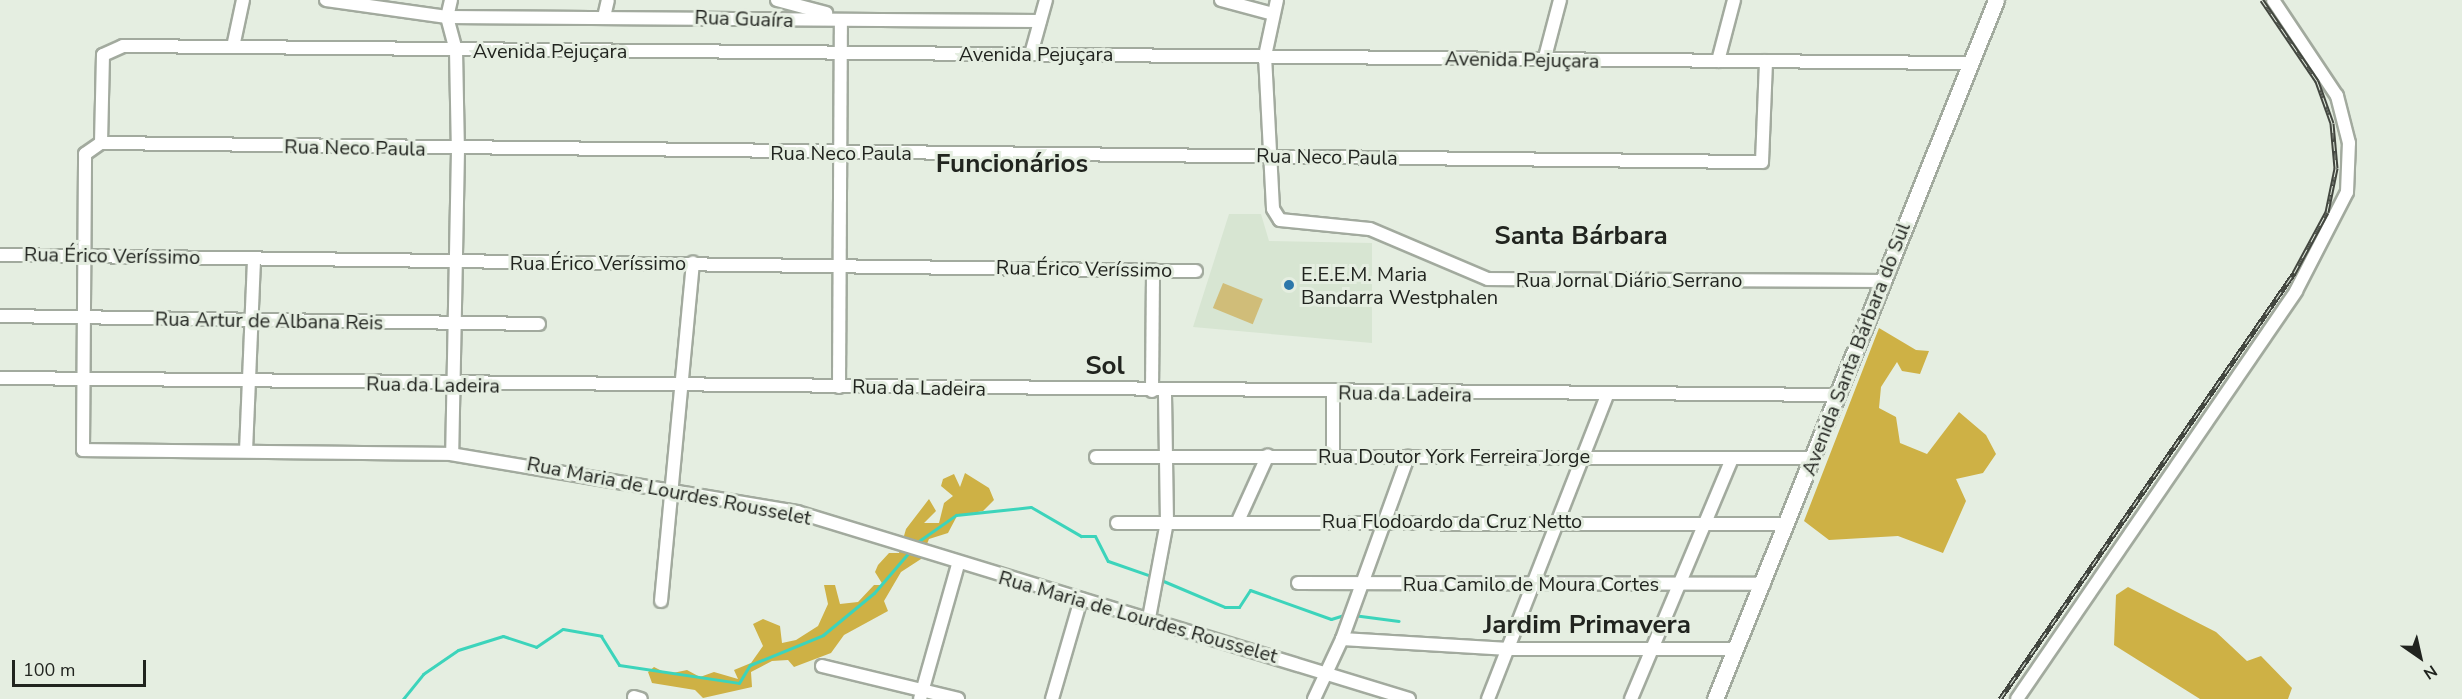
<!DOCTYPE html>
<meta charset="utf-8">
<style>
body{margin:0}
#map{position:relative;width:2462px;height:699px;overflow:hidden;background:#e5eee1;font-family:"Nunito Sans",sans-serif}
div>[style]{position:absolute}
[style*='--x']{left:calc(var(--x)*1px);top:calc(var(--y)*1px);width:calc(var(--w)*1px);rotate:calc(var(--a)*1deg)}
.built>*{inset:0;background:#d7e5d2}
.green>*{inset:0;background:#d0bd79;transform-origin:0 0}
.forest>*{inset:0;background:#ceb145}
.stream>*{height:3px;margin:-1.5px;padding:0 1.5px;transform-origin:1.5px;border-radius:1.5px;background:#3cd4bb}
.roads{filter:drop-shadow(2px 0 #a2aa9e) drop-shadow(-2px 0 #a2aa9e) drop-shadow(0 2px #a2aa9e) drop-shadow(0 -2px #a2aa9e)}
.minor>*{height:12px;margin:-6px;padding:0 6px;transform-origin:6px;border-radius:6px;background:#fff}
.major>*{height:15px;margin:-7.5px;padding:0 7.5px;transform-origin:7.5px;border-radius:7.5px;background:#fff}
.rail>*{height:5px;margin-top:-2.5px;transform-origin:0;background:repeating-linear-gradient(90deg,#e5eee1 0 9px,#42463f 0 18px);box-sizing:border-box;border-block:2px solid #42463f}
.dots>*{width:16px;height:16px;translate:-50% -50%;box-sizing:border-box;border:3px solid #e5eee1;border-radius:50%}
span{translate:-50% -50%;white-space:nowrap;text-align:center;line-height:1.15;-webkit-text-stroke:6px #e5eee1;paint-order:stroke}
.street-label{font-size:20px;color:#21241f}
.poi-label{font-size:20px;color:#21241f}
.left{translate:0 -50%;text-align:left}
.district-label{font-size:26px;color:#21241f;font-weight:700}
.north{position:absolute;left:2390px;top:627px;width:60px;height:60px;-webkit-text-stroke:4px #e5eee1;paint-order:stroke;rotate:146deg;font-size:16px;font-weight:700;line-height:24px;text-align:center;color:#21241f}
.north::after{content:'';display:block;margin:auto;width:21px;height:27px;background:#21241f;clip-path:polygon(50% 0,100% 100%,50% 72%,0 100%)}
.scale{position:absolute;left:12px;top:660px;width:134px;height:27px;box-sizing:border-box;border:3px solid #21241f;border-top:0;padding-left:8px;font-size:18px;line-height:21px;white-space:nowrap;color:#21241f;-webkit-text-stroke:4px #e5eee1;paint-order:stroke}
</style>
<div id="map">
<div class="built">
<i style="clip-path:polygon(1229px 214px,1261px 214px,1269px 241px,1372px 243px,1372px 343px,1193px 327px)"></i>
</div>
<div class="green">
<i style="left:1223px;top:283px;width:43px;height:27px;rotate:22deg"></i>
</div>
<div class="forest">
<i style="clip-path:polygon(1879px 328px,1916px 350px,1929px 351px,1920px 374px,1902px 371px,1897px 362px,1881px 387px,1879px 408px,1896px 417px,1900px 443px,1927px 454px,1959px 412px,1986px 435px,1996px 454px,1983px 473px,1956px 479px,1966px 501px,1943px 553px,1898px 536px,1829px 540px,1804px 521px)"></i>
<i style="clip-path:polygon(965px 473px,989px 488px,994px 500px,983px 511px,957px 516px,948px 533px,929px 539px,921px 559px,901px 572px,884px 601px,888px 611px,844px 635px,831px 653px,794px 667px,788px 660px,772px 661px,751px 672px,752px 687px,703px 698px,695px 690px,652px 683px,648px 672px,654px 667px,668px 674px,687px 670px,700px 677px,714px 672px,738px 679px,734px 670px,751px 663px,763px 646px,753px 624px,763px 619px,780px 626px,782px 643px,796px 640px,818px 626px,828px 604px,824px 585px,835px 585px,840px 604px,858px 602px,874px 585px,883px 585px,875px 572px,878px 565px,889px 553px,899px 553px,906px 529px,929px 499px,936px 511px,924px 523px,939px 523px,944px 503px,953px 496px,941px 486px,943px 479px,954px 474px,960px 487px)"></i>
<i style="clip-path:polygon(2128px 587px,2216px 632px,2247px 661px,2261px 656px,2292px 688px,2288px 699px,2200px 699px,2114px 645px,2116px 595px)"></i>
</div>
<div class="stream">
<i style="--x:916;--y:543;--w:49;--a:-35"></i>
<i style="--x:956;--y:515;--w:75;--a:-6.1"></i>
<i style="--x:1031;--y:507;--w:58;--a:30.1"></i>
<i style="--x:1081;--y:536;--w:14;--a:0"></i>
<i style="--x:1095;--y:536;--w:28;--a:63"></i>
<i style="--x:1108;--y:561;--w:49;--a:19.2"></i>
<i style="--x:1161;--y:580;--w:69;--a:22.9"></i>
<i style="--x:1225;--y:607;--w:14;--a:0"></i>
<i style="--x:1239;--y:607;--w:20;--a:-57"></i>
<i style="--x:1250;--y:590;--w:86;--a:19.7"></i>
<i style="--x:1331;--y:619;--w:17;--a:-17"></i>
<i style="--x:1353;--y:615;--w:46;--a:7.4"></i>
<i style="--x:403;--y:699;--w:32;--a:-51"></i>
<i style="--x:423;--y:674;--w:42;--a:-34.4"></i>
<i style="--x:458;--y:650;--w:47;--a:-17.3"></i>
<i style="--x:503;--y:636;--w:35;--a:18"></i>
<i style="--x:536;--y:647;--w:32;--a:-34"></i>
<i style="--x:563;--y:629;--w:39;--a:10"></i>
<i style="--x:601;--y:636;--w:34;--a:58"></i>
<i style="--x:619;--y:665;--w:121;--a:8.5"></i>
<i style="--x:739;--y:683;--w:21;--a:-59"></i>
<i style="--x:750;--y:665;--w:79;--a:-22.3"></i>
<i style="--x:823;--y:635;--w:66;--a:-39.5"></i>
<i style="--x:874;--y:593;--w:55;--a:-49.4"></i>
</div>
<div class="roads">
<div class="minor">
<i style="--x:326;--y:0;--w:122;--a:8"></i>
<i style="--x:447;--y:17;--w:593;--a:0.39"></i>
<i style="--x:451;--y:0;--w:17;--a:103"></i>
<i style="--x:447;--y:17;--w:34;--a:75"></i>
<i style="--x:456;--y:50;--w:100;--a:88.9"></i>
<i style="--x:458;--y:150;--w:304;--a:91.1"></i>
<i style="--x:777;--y:0;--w:51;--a:14.9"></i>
<i style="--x:1221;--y:0;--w:54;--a:15.1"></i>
<i style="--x:1277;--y:0;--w:57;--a:102.1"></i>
<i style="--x:1265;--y:56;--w:153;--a:87"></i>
<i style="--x:1273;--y:209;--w:13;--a:58"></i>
<i style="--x:1280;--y:220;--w:90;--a:5.7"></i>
<i style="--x:1370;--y:229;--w:128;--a:23"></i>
<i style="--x:1488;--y:279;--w:393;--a:0.3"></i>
<i style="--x:604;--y:17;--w:17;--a:-77"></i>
<i style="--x:233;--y:47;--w:48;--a:-78"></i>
<i style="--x:1031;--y:54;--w:56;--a:-74.5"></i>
<i style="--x:1544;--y:61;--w:63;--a:-75.3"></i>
<i style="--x:1718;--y:61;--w:63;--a:-75.3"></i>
<i style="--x:101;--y:143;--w:1661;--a:0.66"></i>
<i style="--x:1762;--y:162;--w:101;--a:-87.7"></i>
<i style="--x:0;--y:255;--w:1196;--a:0.77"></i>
<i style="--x:0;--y:316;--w:539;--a:0.85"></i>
<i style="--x:0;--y:378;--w:1837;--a:0.53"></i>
<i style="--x:839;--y:387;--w:366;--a:-89.7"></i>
<i style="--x:1152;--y:391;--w:121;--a:-89.5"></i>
<i style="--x:246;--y:451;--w:192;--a:-87.6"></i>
<i style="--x:1333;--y:455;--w:62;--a:-90"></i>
<i style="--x:1096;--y:457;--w:717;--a:0.08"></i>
<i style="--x:1238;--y:521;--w:72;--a:-65.6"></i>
<i style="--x:1117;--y:523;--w:670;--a:0.09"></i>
<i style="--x:1298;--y:583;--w:466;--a:0.1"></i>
<i style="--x:661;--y:601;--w:340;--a:-84.6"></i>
<i style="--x:1149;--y:618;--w:98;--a:-79.4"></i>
<i style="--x:1167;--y:522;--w:131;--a:-90.9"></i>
<i style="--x:1342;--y:639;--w:167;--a:3.4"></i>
<i style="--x:1509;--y:649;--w:228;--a:0"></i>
<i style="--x:822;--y:666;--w:140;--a:13.6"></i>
<i style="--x:634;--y:697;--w:7;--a:16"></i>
<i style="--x:920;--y:699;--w:139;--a:-74.2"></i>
<i style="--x:1052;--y:699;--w:104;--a:-73.8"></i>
<i style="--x:1314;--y:699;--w:66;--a:-65"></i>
<i style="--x:1342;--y:639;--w:194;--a:-70.1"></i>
<i style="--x:1409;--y:699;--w:640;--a:-163.01"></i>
<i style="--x:797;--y:512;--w:350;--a:-170.5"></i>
<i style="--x:452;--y:454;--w:369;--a:-179.4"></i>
<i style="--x:83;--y:450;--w:296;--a:-89.6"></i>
<i style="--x:85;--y:154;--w:19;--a:-35"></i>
<i style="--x:101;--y:143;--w:88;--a:-88.7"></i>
<i style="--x:103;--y:55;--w:22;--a:-24"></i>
<i style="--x:123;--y:46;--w:1848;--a:0.53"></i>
<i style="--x:1488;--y:699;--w:326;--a:-68.6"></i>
<i style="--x:1631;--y:699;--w:260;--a:-67.2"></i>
<i style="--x:2017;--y:699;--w:494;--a:-55.6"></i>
<i style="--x:2296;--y:291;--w:111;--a:-62.7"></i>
<i style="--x:2347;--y:192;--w:49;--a:-87.7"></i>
<i style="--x:2349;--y:143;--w:49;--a:-104.3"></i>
<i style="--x:2337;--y:96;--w:115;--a:-123.7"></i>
</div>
<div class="major">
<i style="--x:1715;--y:699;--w:753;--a:-68.1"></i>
</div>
</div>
<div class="rail">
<i style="--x:2000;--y:699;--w:518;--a:-55.39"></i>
<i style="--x:2294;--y:273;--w:69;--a:-61.6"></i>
<i style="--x:2327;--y:212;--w:45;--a:-78.4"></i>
<i style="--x:2336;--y:168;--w:45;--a:-95.1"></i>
<i style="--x:2332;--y:123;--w:45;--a:-109.7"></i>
<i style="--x:2317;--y:81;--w:98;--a:-124.2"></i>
</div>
<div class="dots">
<i style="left:1289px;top:285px;background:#2c77aa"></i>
</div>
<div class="street-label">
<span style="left:744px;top:19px;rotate:2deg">Rua Guaíra</span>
<span style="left:550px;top:51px">Avenida Pejuçara</span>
<span style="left:1036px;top:54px">Avenida Pejuçara</span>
<span style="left:1522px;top:60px;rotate:1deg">Avenida Pejuçara</span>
<span style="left:355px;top:148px;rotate:1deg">Rua Neco Paula</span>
<span style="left:841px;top:153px">Rua Neco Paula</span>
<span style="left:1327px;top:157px;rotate:1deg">Rua Neco Paula</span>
<span style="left:112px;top:256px;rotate:1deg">Rua Érico Veríssimo</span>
<span style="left:598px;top:263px">Rua Érico Veríssimo</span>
<span style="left:1084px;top:269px;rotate:1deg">Rua Érico Veríssimo</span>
<span style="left:1629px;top:280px">Rua Jornal Diário Serrano</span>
<span style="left:269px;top:321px;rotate:1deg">Rua Artur de Albana Reis</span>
<span style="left:1856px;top:349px;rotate:-69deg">Avenida Santa Bárbara do Sul</span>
<span style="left:433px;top:385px;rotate:1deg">Rua da Ladeira</span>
<span style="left:919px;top:388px;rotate:1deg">Rua da Ladeira</span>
<span style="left:1405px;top:394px;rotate:1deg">Rua da Ladeira</span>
<span style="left:1454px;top:456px">Rua Doutor York Ferreira Jorge</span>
<span style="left:669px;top:491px;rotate:11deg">Rua Maria de Lourdes Rousselet</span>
<span style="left:1452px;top:521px">Rua Flodoardo da Cruz Netto</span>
<span style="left:1531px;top:584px">Rua Camilo de Moura Cortes</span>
<span style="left:1138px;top:617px;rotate:16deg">Rua Maria de Lourdes Rousselet</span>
</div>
<div class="poi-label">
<span class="left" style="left:1301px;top:286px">E.E.E.M. Maria<br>Bandarra Westphalen</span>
</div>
<div class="district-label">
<span style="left:1012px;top:164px">Funcionários</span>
<span style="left:1581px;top:236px">Santa Bárbara</span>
<span style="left:1105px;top:366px">Sol</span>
<span style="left:1587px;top:625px">Jardim Primavera</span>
</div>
<div class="north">N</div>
<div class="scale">100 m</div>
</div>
